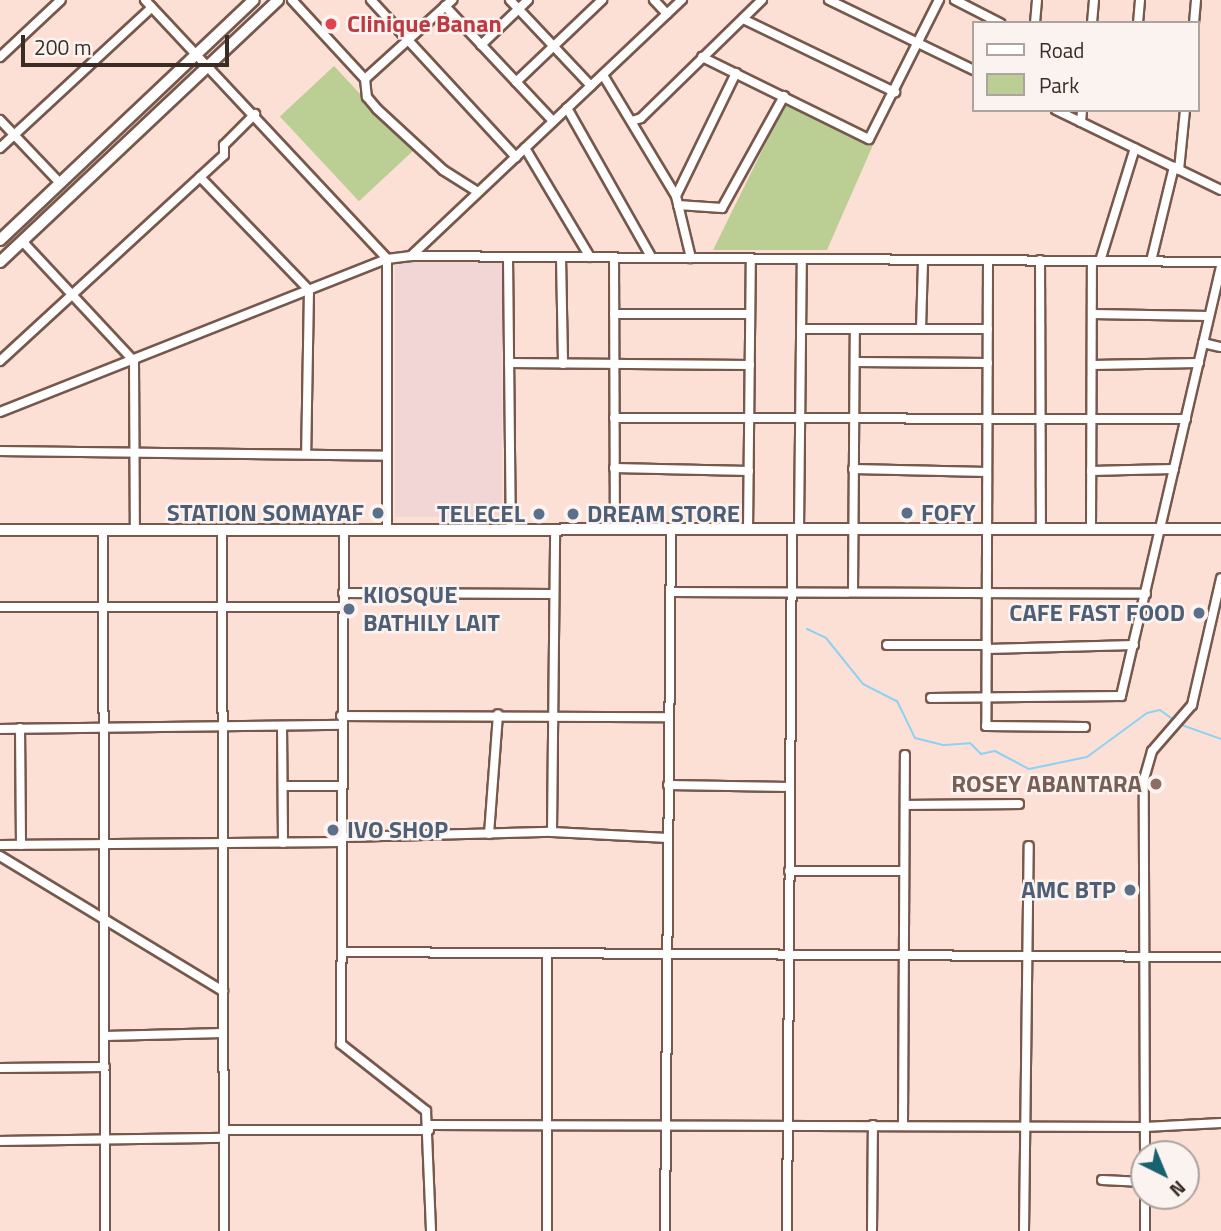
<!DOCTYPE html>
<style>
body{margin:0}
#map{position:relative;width:1221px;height:1231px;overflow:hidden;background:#fde0d5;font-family:"Titillium Web",sans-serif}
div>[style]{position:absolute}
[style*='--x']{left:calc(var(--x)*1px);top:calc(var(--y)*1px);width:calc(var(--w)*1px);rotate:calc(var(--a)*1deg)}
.education>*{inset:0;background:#f1d6d5;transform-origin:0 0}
.green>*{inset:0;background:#bbce93;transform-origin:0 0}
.stream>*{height:2px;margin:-1px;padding:0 1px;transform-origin:1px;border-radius:1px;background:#8dd1f4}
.roads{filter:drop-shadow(2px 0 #77584c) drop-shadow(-2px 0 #77584c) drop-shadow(0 2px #77584c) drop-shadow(0 -2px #77584c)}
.street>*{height:8px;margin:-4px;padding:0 4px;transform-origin:4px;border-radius:4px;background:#fff}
.secondary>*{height:10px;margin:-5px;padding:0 5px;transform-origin:5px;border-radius:5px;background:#fff}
.dots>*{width:19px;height:19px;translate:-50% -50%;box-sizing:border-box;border:4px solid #faf3f0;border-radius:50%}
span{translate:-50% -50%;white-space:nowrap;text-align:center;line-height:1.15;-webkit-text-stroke:5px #faf3f0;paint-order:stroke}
.health-label{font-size:24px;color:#be3a42;font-weight:700}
.left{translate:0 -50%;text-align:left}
.service-label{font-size:24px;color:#4e5e75;font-weight:700}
.right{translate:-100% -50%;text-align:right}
.education-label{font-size:24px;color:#785e54;font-weight:700}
.legend{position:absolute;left:972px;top:21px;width:228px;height:91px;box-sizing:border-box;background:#faf3f0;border:2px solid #ada39f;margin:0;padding:9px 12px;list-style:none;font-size:21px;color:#392c26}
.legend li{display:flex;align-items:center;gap:14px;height:35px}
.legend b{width:35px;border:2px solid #ada39f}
.north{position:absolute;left:1130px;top:1140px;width:70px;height:70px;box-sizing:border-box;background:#faf3f0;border:2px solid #ada39f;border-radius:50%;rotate:137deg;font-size:19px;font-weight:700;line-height:28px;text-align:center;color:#392c26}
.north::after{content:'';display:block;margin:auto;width:24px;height:32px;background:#18626f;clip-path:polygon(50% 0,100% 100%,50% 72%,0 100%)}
.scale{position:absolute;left:21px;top:35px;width:208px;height:32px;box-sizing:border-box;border:4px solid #392c26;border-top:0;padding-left:9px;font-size:21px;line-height:24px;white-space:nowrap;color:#392c26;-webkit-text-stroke:5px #faf3f0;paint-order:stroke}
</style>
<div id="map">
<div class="education">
<i style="left:502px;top:261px;width:256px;height:107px;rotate:90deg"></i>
</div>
<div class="green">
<i style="left:334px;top:66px;width:116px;height:74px;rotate:47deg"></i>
<i style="clip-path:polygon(786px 102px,873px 145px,827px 250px,713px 250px)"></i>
</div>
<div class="stream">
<i style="--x:807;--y:629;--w:21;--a:25"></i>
<i style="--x:826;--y:638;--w:59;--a:51.2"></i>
<i style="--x:863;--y:684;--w:38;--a:27"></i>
<i style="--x:897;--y:701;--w:41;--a:64.1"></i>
<i style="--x:915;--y:738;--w:30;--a:14"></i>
<i style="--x:944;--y:745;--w:26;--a:-4"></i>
<i style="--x:970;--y:743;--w:16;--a:45"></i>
<i style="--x:981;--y:754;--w:14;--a:-12"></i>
<i style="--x:995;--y:751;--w:38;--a:28"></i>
<i style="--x:1029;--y:769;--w:59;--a:-11.7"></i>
<i style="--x:1087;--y:757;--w:74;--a:-36.3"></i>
<i style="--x:1147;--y:713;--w:13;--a:-13"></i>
<i style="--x:1160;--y:710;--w:19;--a:36"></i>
<i style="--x:1179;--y:724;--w:45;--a:19.7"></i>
</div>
<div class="roads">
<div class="street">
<i style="--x:145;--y:0;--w:354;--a:46.9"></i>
<i style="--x:387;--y:259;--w:271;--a:90"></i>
<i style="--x:292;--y:0;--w:108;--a:47.3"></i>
<i style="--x:365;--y:79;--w:118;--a:-42.2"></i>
<i style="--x:371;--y:0;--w:214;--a:47.3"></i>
<i style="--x:510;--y:0;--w:118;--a:46.7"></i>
<i style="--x:654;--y:0;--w:19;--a:47"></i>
<i style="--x:829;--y:0;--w:161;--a:25.8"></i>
<i style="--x:955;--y:0;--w:51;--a:27.1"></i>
<i style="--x:445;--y:6;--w:158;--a:46.8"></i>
<i style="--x:743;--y:19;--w:169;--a:25.7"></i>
<i style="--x:1035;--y:23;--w:23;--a:-85"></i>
<i style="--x:1092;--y:23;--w:23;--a:-85"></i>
<i style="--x:1138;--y:23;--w:23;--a:-85"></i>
<i style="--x:1194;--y:23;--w:23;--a:-85"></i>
<i style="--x:481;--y:45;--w:65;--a:-43.8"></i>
<i style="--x:0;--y:57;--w:83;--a:-43.1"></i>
<i style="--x:702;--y:57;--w:186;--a:26.2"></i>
<i style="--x:869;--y:139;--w:156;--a:-63.3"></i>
<i style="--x:603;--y:75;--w:141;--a:58.9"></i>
<i style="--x:676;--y:196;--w:64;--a:76.4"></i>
<i style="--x:365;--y:79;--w:18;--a:84"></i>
<i style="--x:367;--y:97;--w:16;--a:50"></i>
<i style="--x:377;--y:109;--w:90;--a:42.7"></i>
<i style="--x:443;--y:170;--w:41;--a:32.2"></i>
<i style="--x:516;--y:82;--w:119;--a:-43.6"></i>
<i style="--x:567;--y:108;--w:172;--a:60.5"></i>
<i style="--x:1056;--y:110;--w:183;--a:25.9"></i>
<i style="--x:0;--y:120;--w:87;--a:46.4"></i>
<i style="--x:632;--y:121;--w:9;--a:-18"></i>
<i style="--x:641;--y:118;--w:169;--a:-44.3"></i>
<i style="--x:1081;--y:122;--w:12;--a:-85"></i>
<i style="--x:0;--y:148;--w:207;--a:-42.8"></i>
<i style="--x:525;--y:148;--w:127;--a:59.2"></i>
<i style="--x:1179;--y:170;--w:60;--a:-84.3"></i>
<i style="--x:200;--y:177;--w:157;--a:46"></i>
<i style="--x:309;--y:290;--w:164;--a:91"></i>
<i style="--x:676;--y:196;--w:137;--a:-64"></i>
<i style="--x:678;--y:205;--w:44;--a:3.9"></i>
<i style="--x:722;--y:208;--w:128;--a:-61"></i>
<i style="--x:22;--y:241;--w:164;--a:47"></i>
<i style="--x:134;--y:361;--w:169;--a:89.7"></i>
<i style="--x:411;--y:256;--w:373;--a:-43.4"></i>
<i style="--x:508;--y:257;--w:272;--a:89.4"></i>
<i style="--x:561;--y:257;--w:107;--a:88.9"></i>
<i style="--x:614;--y:257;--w:272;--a:89.8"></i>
<i style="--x:988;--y:260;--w:466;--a:90.2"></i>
<i style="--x:986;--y:726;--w:99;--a:0.6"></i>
<i style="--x:1040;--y:260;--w:269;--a:89.8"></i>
<i style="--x:1100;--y:261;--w:118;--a:-72.8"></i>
<i style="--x:1151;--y:261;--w:97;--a:-76.3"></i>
<i style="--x:614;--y:314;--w:136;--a:0"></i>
<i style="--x:1092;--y:314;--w:117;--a:1"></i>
<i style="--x:801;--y:329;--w:187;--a:0"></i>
<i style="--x:921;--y:329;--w:69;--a:-88.3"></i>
<i style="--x:1203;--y:343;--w:18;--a:13"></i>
<i style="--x:0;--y:361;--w:304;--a:-42.6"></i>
<i style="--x:224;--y:155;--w:10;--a:-90"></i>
<i style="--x:224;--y:145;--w:44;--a:-45"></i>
<i style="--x:855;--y:362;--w:133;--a:0.4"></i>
<i style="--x:509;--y:363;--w:241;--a:0.5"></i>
<i style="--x:1092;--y:365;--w:107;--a:-1.1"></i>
<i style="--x:0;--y:412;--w:416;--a:-21.6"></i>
<i style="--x:387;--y:259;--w:24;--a:-7"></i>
<i style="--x:411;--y:256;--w:810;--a:0.42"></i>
<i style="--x:614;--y:418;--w:572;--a:0.1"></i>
<i style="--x:0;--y:451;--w:387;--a:0.7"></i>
<i style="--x:614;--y:468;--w:135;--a:1.3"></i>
<i style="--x:853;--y:469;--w:134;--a:1.3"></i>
<i style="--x:1091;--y:471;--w:83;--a:-1.4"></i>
<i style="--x:748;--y:529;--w:271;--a:-89.4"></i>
<i style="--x:799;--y:529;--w:270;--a:-89.4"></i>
<i style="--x:1091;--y:529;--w:268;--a:-89.8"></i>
<i style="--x:103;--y:530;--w:701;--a:89.84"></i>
<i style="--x:222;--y:530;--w:701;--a:89.84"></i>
<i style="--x:344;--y:530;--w:514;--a:90.33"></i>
<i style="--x:341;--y:1044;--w:108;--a:38.2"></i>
<i style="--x:426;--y:1111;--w:120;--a:87.6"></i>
<i style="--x:670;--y:592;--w:476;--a:0.2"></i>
<i style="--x:853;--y:592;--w:263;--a:-89.6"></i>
<i style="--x:343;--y:593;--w:211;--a:0.3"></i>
<i style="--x:0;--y:607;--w:342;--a:0"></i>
<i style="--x:887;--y:645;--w:100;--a:0"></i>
<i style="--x:987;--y:649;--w:147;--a:-1.6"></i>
<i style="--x:931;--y:698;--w:190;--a:-0.6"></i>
<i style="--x:1121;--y:696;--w:442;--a:-76.9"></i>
<i style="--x:341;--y:716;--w:328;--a:0.2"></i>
<i style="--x:282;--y:726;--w:117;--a:89.5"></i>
<i style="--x:20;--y:728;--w:117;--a:89.5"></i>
<i style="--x:0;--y:729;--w:342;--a:-0.7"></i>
<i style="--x:668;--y:785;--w:122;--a:0.9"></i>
<i style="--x:283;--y:786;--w:59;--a:0"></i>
<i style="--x:905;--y:805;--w:114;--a:-0.5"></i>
<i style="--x:552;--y:832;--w:303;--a:-89.4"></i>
<i style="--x:489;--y:834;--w:120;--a:-85.7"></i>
<i style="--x:342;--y:837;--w:210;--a:-1.4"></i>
<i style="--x:552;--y:832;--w:116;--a:3"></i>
<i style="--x:0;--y:845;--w:342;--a:-0.5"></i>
<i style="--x:0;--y:856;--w:261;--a:31.2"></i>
<i style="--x:789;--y:871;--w:115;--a:0"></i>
<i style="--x:342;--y:952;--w:879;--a:0.33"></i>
<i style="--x:105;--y:1036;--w:118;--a:-1.5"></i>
<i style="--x:0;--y:1068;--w:105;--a:-0.5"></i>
<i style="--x:903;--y:1124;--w:369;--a:-89.7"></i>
<i style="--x:429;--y:1125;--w:716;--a:0.16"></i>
<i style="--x:1145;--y:1127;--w:76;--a:-3"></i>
<i style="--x:224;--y:1130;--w:205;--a:0"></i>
<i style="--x:0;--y:1141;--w:224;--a:-0.8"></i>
<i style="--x:1145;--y:1154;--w:375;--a:-90.2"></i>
<i style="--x:1144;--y:779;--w:29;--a:-74"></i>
<i style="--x:1152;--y:751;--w:61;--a:-49"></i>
<i style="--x:1192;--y:705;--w:130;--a:-77.1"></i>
<i style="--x:1102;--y:1180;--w:42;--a:2.7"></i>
<i style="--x:1145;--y:1196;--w:35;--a:90"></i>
<i style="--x:547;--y:1231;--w:275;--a:-90"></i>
<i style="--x:665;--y:1231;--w:702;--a:-89.51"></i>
<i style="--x:787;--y:1231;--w:702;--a:-89.59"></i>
<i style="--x:872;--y:1231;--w:106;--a:-89.5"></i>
<i style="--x:1024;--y:1231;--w:385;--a:-89.3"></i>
</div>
<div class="secondary">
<i style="--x:0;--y:240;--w:349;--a:-43.4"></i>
<i style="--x:0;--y:262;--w:382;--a:-43.3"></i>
<i style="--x:0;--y:530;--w:1221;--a:-0.05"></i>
</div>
</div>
<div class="dots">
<i style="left:331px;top:24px;background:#e0444e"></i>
<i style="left:378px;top:513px;background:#5c6f8a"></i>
<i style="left:907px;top:513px;background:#5c6f8a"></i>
<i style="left:539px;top:514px;background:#5c6f8a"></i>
<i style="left:573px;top:514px;background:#5c6f8a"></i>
<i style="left:349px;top:609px;background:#5c6f8a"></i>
<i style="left:1199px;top:613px;background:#5c6f8a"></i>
<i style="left:1156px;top:784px;background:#8d6e63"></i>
<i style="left:333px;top:830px;background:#5c6f8a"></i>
<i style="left:1130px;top:890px;background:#5c6f8a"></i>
</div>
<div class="health-label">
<span class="left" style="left:347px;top:24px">Clinique Banan</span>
</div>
<div class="service-label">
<span class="right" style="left:364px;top:513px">STATION SOMAYAF</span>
<span class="left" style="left:921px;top:513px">FOFY</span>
<span class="right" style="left:525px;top:514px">TELECEL</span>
<span class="left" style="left:587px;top:514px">DREAM STORE</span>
<span class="left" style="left:363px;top:609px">KIOSQUE<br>BATHILY LAIT</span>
<span class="right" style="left:1185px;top:613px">CAFE FAST FOOD</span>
<span class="left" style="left:347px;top:830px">IVO SHOP</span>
<span class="right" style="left:1116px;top:890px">AMC BTP</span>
</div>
<div class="education-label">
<span class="right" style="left:1142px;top:784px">ROSEY ABANTARA</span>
</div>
<ul class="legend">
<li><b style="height:9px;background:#fff"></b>Road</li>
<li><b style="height:19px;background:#bbce93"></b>Park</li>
</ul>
<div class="north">N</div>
<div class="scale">200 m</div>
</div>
